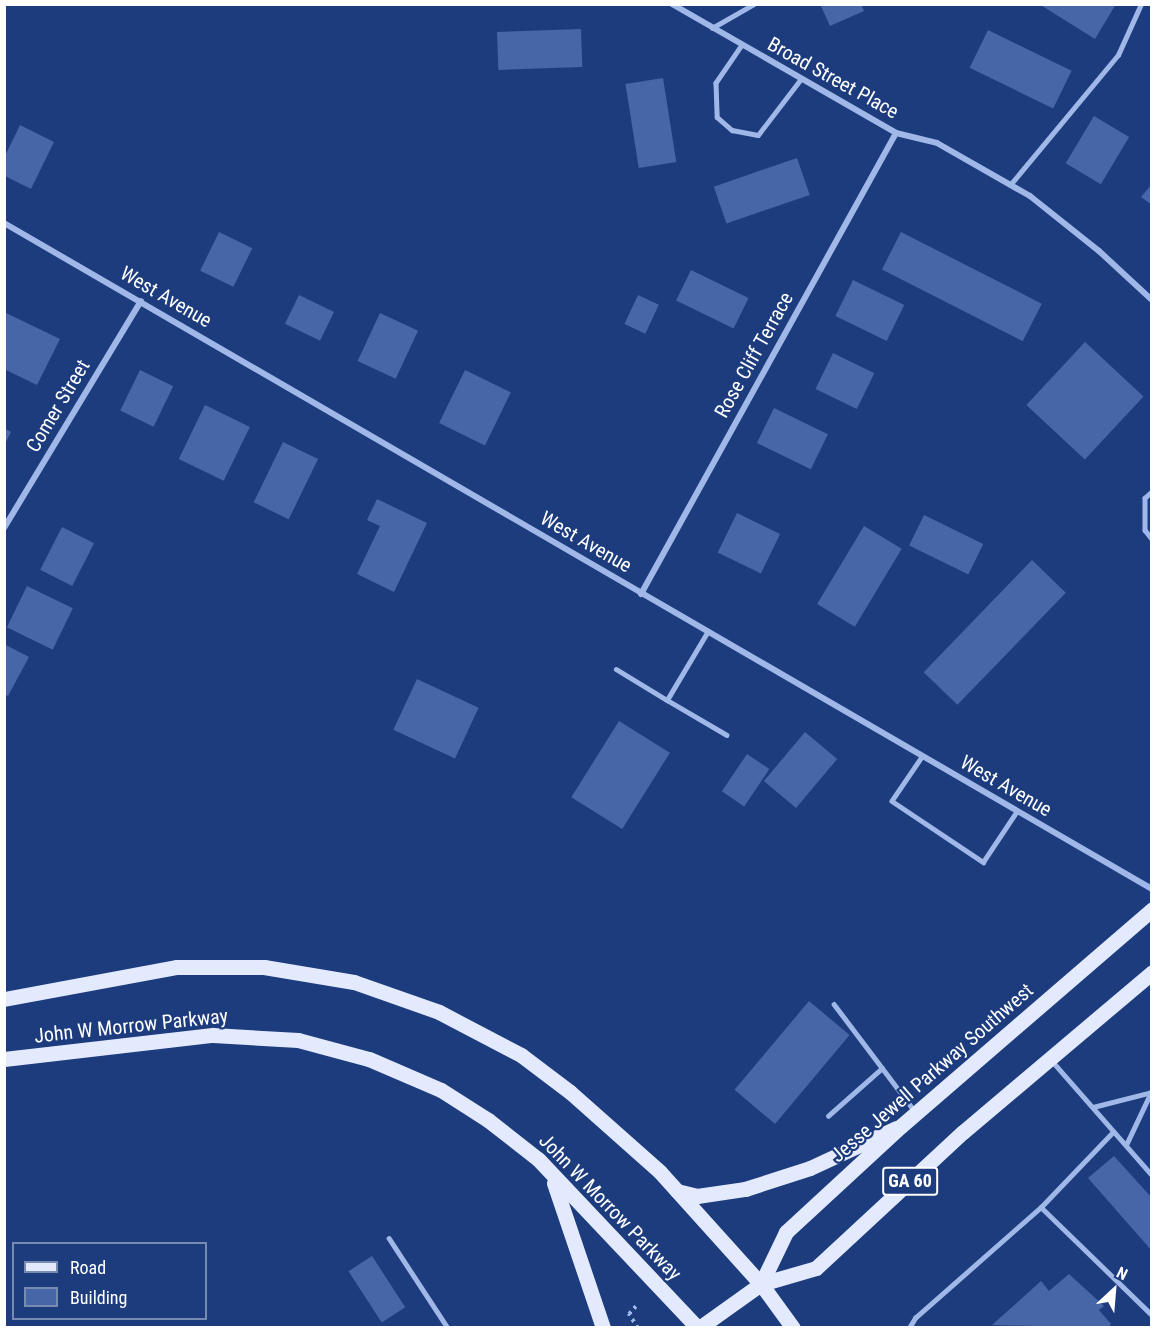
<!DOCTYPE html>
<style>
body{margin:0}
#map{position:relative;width:1156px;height:1332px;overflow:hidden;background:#1d3c7e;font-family:"Roboto Condensed",sans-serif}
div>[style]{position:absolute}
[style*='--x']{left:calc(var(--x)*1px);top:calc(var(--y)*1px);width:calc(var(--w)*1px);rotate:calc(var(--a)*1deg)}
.building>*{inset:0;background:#4666a8;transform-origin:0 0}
.path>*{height:4px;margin-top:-2px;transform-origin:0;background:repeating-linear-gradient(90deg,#a0b8e8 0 3px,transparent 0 7.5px)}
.lane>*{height:4.5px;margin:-2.25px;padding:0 2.25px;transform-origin:2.25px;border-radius:2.25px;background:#a0b8e8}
.street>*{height:6px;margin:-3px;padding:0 3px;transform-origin:3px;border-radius:3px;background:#a0b8e8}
.primary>*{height:15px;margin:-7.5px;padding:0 7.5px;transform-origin:7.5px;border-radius:7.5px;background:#e3eafe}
span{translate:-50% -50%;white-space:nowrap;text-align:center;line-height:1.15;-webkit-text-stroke:4.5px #1d3c7e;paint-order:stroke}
.shield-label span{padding:2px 4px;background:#1d3c7e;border:2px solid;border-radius:4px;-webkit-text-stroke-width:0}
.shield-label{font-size:18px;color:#fff;font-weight:700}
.street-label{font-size:20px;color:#fff}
.frame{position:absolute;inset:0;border:6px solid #fff;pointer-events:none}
.legend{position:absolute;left:12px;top:1242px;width:195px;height:78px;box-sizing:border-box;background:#1d3c7e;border:2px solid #778ab2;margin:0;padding:8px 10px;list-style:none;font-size:18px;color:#fff}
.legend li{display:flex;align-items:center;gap:12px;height:30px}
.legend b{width:30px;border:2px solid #778ab2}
.north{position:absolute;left:1084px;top:1260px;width:60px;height:60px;-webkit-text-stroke:4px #1d3c7e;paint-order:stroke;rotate:26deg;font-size:16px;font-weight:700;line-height:24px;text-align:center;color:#fff}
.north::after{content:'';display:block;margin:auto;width:21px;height:27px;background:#fff;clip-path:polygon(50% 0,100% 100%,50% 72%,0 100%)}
</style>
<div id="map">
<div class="building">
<i style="clip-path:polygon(820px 4px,861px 4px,864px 11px,830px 26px)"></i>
<i style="clip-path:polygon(1039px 4px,1116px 4px,1095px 39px)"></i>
<i style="left:581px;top:29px;width:38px;height:84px;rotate:88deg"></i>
<i style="left:988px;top:30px;width:93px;height:42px;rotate:26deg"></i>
<i style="left:663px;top:78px;width:85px;height:38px;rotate:81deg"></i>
<i style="left:1094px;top:116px;width:41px;height:55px;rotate:31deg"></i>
<i style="clip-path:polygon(20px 125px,54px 142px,31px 189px,5px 176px,5px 156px)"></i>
<i style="left:797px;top:158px;width:39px;height:88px;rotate:71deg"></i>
<i style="clip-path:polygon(1152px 184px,1152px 205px,1141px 197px)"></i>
<i style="left:219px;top:232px;width:37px;height:43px;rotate:26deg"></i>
<i style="left:901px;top:232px;width:158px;height:42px;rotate:27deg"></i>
<i style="left:691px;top:270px;width:64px;height:34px;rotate:26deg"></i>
<i style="left:853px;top:280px;width:57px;height:40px;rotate:26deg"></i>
<i style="left:299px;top:295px;width:39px;height:32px;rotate:26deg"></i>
<i style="left:638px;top:295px;width:23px;height:32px;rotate:25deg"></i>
<i style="clip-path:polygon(4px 312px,60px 339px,37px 385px,4px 369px)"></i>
<i style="left:380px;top:313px;width:42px;height:53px;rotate:25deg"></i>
<i style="left:1085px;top:342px;width:80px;height:86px;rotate:43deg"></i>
<i style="left:833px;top:353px;width:46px;height:40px;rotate:26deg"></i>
<i style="left:140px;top:370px;width:37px;height:45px;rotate:26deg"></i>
<i style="left:465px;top:370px;width:51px;height:59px;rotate:26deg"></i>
<i style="left:205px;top:405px;width:50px;height:60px;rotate:26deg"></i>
<i style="left:774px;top:408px;width:60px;height:39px;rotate:26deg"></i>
<i style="clip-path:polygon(4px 428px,11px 432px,4px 446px)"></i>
<i style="left:283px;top:442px;width:39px;height:67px;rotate:26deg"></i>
<i style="clip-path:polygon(377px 499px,427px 523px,394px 592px,357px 574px,380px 526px,367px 520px)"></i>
<i style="left:737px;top:513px;width:48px;height:44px;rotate:26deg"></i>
<i style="left:924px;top:515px;width:66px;height:34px;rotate:26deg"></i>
<i style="left:864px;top:526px;width:44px;height:91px;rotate:31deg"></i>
<i style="left:62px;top:527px;width:36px;height:48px;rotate:27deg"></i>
<i style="left:1032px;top:560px;width:47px;height:156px;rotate:44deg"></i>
<i style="left:27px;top:586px;width:51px;height:46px;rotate:26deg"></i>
<i style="clip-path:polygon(4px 644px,29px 657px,8px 696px,4px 694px)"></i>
<i style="left:417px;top:679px;width:68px;height:56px;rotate:25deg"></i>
<i style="left:619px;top:721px;width:60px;height:90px;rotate:32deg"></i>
<i style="left:805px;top:732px;width:42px;height:64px;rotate:40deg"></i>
<i style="left:747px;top:754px;width:27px;height:45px;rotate:34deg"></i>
<i style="left:809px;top:1001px;width:53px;height:116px;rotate:40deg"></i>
<i style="clip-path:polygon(1114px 1156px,1152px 1198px,1152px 1251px,1088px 1178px)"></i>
<i style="left:372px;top:1256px;width:61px;height:28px;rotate:57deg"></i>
<i style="clip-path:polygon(1069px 1274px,1104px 1306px,1099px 1310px,1111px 1324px,1108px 1328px,992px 1325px,1041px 1281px,1049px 1291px)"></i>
</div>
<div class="path">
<i style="--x:638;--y:1328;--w:17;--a:-123"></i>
<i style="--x:629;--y:1314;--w:13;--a:-48"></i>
</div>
<div class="lane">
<i style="--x:712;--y:28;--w:48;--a:-29.7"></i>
<i style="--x:742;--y:45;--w:46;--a:124.4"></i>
<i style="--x:716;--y:83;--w:34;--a:88"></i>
<i style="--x:717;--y:117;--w:20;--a:41"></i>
<i style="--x:732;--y:130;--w:26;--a:11"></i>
<i style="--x:758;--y:135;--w:69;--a:-52.6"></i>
<i style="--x:1010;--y:185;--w:169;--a:-50.3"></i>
<i style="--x:1118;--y:55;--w:56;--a:-65.7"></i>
<i style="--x:1152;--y:492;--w:9;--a:139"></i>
<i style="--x:1145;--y:498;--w:32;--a:90"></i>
<i style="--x:1145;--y:530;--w:11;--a:52"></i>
<i style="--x:616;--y:669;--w:60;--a:31.3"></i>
<i style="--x:667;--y:700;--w:80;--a:-59.3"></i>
<i style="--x:667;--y:700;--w:69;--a:30.3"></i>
<i style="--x:922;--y:757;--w:53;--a:124.3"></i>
<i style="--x:892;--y:801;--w:110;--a:33.8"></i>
<i style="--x:983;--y:862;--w:61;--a:-56.3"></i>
<i style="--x:834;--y:1004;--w:133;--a:53"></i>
<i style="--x:1053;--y:1062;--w:150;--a:48.8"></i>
<i style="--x:1093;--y:1107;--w:61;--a:-14.3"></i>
<i style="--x:828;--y:1116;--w:72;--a:-41.6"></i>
<i style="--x:1126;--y:1145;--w:59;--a:-64.7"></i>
<i style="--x:1041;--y:1207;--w:155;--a:44.2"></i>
<i style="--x:389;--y:1238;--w:108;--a:56.8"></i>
<i style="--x:909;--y:1328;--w:12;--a:-59"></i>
<i style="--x:915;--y:1318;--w:168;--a:-41.4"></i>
<i style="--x:1041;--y:1207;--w:104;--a:-46.2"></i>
</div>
<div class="street">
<i style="--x:672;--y:4;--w:258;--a:29.9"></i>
<i style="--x:896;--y:133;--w:42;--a:13.7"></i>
<i style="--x:937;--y:143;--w:107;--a:29.7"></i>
<i style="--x:1030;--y:196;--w:88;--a:38.6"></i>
<i style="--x:1099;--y:251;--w:72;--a:42.8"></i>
<i style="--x:4;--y:223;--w:1327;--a:30.12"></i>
<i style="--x:4;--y:528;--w:265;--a:-58.9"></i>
<i style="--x:641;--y:594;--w:527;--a:-61.05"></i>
</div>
<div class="primary">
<i style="--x:4;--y:999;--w:176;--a:-10.5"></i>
<i style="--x:177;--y:967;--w:87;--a:0"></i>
<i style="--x:264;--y:967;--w:91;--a:9.5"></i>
<i style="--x:354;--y:982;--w:90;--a:19.4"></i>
<i style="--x:439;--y:1012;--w:93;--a:27.7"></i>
<i style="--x:521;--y:1055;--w:61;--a:37.1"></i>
<i style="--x:570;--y:1092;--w:120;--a:41.6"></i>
<i style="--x:660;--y:1172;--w:151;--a:48"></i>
<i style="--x:761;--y:1284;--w:54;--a:54"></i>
<i style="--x:4;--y:1059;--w:210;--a:-6.6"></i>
<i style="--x:213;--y:1035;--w:85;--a:3.4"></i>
<i style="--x:298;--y:1040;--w:73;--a:15"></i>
<i style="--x:369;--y:1059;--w:78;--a:23.3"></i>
<i style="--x:441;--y:1090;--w:56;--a:32.6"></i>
<i style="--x:488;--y:1120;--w:63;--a:38"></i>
<i style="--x:538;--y:1159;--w:233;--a:46.6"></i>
<i style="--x:554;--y:1183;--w:153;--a:71.3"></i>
<i style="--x:677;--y:1191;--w:21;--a:14"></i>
<i style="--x:697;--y:1196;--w:49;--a:-8.3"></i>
<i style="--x:745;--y:1189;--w:68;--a:-17.9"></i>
<i style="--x:810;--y:1168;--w:95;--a:-24.9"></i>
<i style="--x:761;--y:1284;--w:58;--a:-64.3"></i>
<i style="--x:786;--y:1232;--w:156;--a:-42.7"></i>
<i style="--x:901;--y:1126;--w:332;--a:-40.8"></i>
<i style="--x:699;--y:1328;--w:76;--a:-35.4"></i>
<i style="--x:761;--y:1284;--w:57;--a:-16.2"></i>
<i style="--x:816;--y:1268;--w:200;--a:-42.8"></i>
<i style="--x:963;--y:1132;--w:248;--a:-40.2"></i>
</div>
<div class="shield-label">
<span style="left:910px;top:1181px">GA 60</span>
</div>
<div class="street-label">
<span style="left:833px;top:78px;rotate:29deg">Broad Street Place</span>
<span style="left:166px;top:297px;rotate:30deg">West Avenue</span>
<span style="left:754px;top:355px;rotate:-61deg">Rose Cliff Terrace</span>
<span style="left:58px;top:406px;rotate:-59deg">Comer Street</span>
<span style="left:586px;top:542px;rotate:30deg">West Avenue</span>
<span style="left:1006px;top:786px;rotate:30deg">West Avenue</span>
<span style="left:131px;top:1026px;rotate:-6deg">John W Morrow Parkway</span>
<span style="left:932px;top:1073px;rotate:-41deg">Jesse Jewell Parkway Southwest</span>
<span style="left:610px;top:1207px;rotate:46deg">John W Morrow Parkway</span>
</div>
<div class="frame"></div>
<ul class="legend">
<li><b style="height:8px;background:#e3eafe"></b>Road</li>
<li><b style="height:16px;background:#4666a8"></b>Building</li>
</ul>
<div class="north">N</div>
</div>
